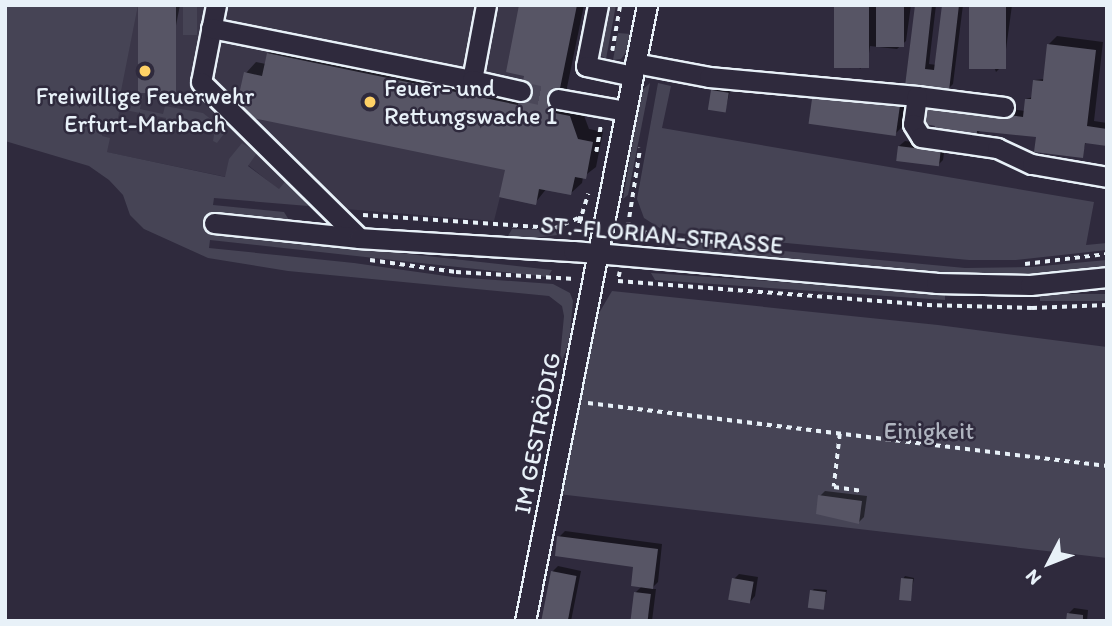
<!DOCTYPE html>
<meta charset="utf-8">
<style>
body{margin:0}
#map{position:relative;width:1112px;height:626px;overflow:hidden;background:#2f2a3d;font-family:Itim,sans-serif}
div>[style]{position:absolute}
[style*='--x']{left:calc(var(--x)*1px);top:calc(var(--y)*1px);width:calc(var(--w)*1px);rotate:calc(var(--a)*1deg)}
.built>*{inset:0;background:#3b3749}
.green>*{inset:0;background:#464455;transform-origin:0 0}
.shadow>*{inset:0;background:#0007}
.building>*{inset:0;background:#575565;transform-origin:0 0}
.minor-tunnel>*{height:19px;margin-top:-9.5px;transform-origin:0;background:repeating-linear-gradient(90deg,#4b4859 0 19px,transparent 0 29px)}
.path>*{height:3.5px;margin-top:-1.75px;transform-origin:0;background:repeating-linear-gradient(90deg,#e8f1f8 0 5px,transparent 0 10px)}
.roads{filter:drop-shadow(2px 0 #e8f1f8) drop-shadow(-2px 0 #e8f1f8) drop-shadow(0 2px #e8f1f8) drop-shadow(0 -2px #e8f1f8)}
.minor>*{height:19px;margin:-9.5px;padding:0 9.5px;transform-origin:9.5px;border-radius:9.5px;background:#2f2a3d}
.dots>*{width:19px;height:19px;translate:-50% -50%;box-sizing:border-box;border:4px solid #2f2a3d;border-radius:50%}
span{translate:-50% -50%;white-space:nowrap;text-align:center;line-height:1.15;-webkit-text-stroke:5px #2f2a3d;paint-order:stroke}
.poi-label{font-size:24px;color:#e8f1f8}
.left{translate:0 -50%;text-align:left}
.street-label{font-size:24px;color:#e8f1f8}
.park-label{font-size:24px;color:#afb4bf}
.frame{position:absolute;inset:0;border:7px solid #e8f1f8;pointer-events:none}
.north{position:absolute;left:1014px;top:528px;width:70px;height:70px;-webkit-text-stroke:5px #2f2a3d;paint-order:stroke;rotate:228deg;font-size:19px;font-weight:700;line-height:28px;text-align:center;color:#e8f1f8}
.north::after{content:'';display:block;margin:auto;width:24px;height:32px;background:#e8f1f8;clip-path:polygon(50% 0,100% 100%,50% 72%,0 100%)}
</style>
<div id="map">
<div class="built">
<i style="clip-path:polygon(22px 5px,577px 5px,551px 133px,593px 142px,586px 179px,575px 177px,571px 195px,540px 189px,536px 205px,500px 197px,494px 221px,308px 206px,301px 191px,288px 178px,279px 190px,248px 165px,231px 178px,5px 131px,5px 51px)"></i>
</div>
<div class="green">
<i style="clip-path:polygon(5px 5px,138px 5px,121px 91px,143px 96px,140px 109px,163px 114px,165px 106px,203px 113px,226px 131px,217px 143px,213px 141px,215px 129px,172px 120px,169px 133px,163px 132px,166px 118px,151px 115px,148px 129px,142px 127px,145px 114px,120px 109px,117px 122px,105px 120px,102px 136px,110px 138px,107px 152px,225px 177px,229px 159px,242px 143px,257px 153px,248px 166px,279px 189px,288px 178px,308px 206px,214px 198px,213px 205px,284px 212px,289px 220px,213px 213px,211px 232px,552px 270px,548px 277px,210px 240px,209px 248px,354px 263px,453px 277px,553px 284px,570px 293px,573px 301px,569px 343px,559px 368px,564px 316px,562px 306px,549px 296px,288px 271px,208px 258px,144px 229px,130px 215px,123px 195px,109px 180px,89px 166px,5px 141px)"></i>
<i style="left:183px;top:5px;width:14px;height:30px"></i>
<i style="clip-path:polygon(605px 5px,616px 5px,606px 59px,597px 53px)"></i>
<i style="clip-path:polygon(618px 33px,631px 34px,628px 50px,621px 59px,613px 60px)"></i>
<i style="clip-path:polygon(650px 83px,628px 195px,623px 199px,641px 91px)"></i>
<i style="clip-path:polygon(658px 83px,671px 86px,662px 128px,1094px 202px,1086px 245px,1107px 243px,1107px 250px,1016px 260px,969px 260px,666px 232px,644px 218px,637px 199px)"></i>
<i style="clip-path:polygon(512px 229px,554px 230px,558px 235px,533px 238px,508px 236px)"></i>
<i style="clip-path:polygon(657px 239px,965px 268px,1031px 267px,1107px 260px,1107px 267px,1031px 275px,965px 275px,729px 256px,655px 243px)"></i>
<i style="clip-path:polygon(651px 273px,797px 283px,945px 295px,945px 300px,655px 280px)"></i>
<i style="clip-path:polygon(612px 291px,938px 325px,1107px 347px,1107px 558px,558px 494px,599px 313px)"></i>
<i style="left:1107px;top:294px;width:7px;height:67px;rotate:90deg"></i>
</div>
<div class="shadow">
<i style="clip-path:polygon(140px 5px,180px 5px,163px 91px,157px 97px)"></i>
<i style="clip-path:polygon(521px 5px,584px 5px,564px 102px,580px 105px,589px 129px,603px 132px,596px 167px,583px 177px,582px 183px,571px 193px,547px 188px,535px 203px,507px 169px,246px 73px,256px 62px,266px 64px,268px 54px,279px 43px,522px 94px,526px 75px)"></i>
<i style="clip-path:polygon(835px 5px,911px 5px,906px 41px,897px 49px,870px 46px,868px 61px,860px 69px)"></i>
<i style="clip-path:polygon(916px 5px,936px 5px,929px 64px,937px 65px,944px 5px,963px 5px,953px 84px,948px 89px,907px 84px)"></i>
<i style="clip-path:polygon(971px 5px,1012px 5px,1004px 64px,996px 72px)"></i>
<i style="clip-path:polygon(1057px 36px,1103px 42px,1094px 121px,1107px 123px,1107px 145px,1086px 141px,1082px 156px,1038px 135px,981px 129px,975px 140px,935px 98px,1025px 111px,1026px 99px,1033px 97px,1035px 80px,1045px 79px,1049px 44px)"></i>
<i style="clip-path:polygon(823px 85px,907px 96px,903px 126px,895px 134px)"></i>
<i style="clip-path:polygon(715px 88px,730px 91px,725px 111px,713px 91px)"></i>
<i style="clip-path:polygon(905px 141px,945px 146px,943px 160px,938px 165px,899px 146px)"></i>
<i style="clip-path:polygon(825px 491px,867px 496px,864px 517px,859px 522px,820px 496px)"></i>
<i style="clip-path:polygon(565px 531px,662px 544px,658px 582px,651px 589px,656px 589px,652px 621px,632px 621px,635px 593px,642px 586px,635px 566px,559px 537px)"></i>
<i style="clip-path:polygon(558px 566px,581px 571px,571px 621px,543px 621px,553px 571px)"></i>
<i style="clip-path:polygon(739px 574px,758px 577px,755px 596px,750px 602px,734px 579px)"></i>
<i style="clip-path:polygon(905px 576px,914px 578px,910px 599px,903px 579px)"></i>
<i style="clip-path:polygon(814px 589px,827px 590px,823px 608px,812px 591px)"></i>
<i style="clip-path:polygon(1074px 608px,1088px 610px,1087px 621px,1068px 621px,1069px 613px)"></i>
</div>
<div class="building">
<i style="left:138px;top:5px;width:38px;height:88px"></i>
<i style="clip-path:polygon(519px 5px,577px 5px,555px 113px,570px 116px,578px 139px,593px 142px,586px 179px,575px 177px,571px 195px,539px 189px,536px 205px,499px 197px,505px 170px,243px 116px,244px 110px,236px 108px,244px 72px,262px 76px,267px 53px,518px 105px,524px 76px,506px 72px)"></i>
<i style="left:834px;top:5px;width:35px;height:63px"></i>
<i style="left:876px;top:5px;width:28px;height:42px"></i>
<i style="clip-path:polygon(915px 5px,932px 5px,925px 69px,934px 70px,942px 5px,959px 5px,949px 91px,905px 86px)"></i>
<i style="left:969px;top:5px;width:37px;height:64px"></i>
<i style="clip-path:polygon(1047px 44px,1096px 50px,1087px 126px,1107px 129px,1107px 146px,1085px 143px,1083px 158px,1034px 152px,1036px 137px,977px 131px,976px 142px,933px 137px,935px 126px,925px 124px,928px 103px,1023px 117px,1025px 99px,1031px 99px,1033px 80px,1043px 81px)"></i>
<i style="left:711px;top:90px;width:18px;height:20px;rotate:9deg"></i>
<i style="left:813px;top:92px;width:88px;height:32px;rotate:8deg"></i>
<i style="left:898px;top:146px;width:43px;height:15px;rotate:7deg"></i>
<i style="clip-path:polygon(818px 495px,862px 501px,859px 524px,816px 514px)"></i>
<i style="clip-path:polygon(557px 536px,658px 549px,653px 589px,631px 586px,633px 567px,555px 556px)"></i>
<i style="left:551px;top:571px;width:26px;height:51px;rotate:11deg"></i>
<i style="left:732px;top:578px;width:22px;height:22px;rotate:10deg"></i>
<i style="left:901px;top:578px;width:12px;height:22px;rotate:5deg"></i>
<i style="left:810px;top:590px;width:16px;height:18px;rotate:7deg"></i>
<i style="left:634px;top:592px;width:17px;height:29px;rotate:7deg"></i>
<i style="clip-path:polygon(1067px 613px,1083px 615px,1083px 621px,1066px 621px)"></i>
</div>
<div class="minor-tunnel">
<i style="--x:521;--y:91;--w:38;--a:12"></i>
</div>
<div class="path">
<i style="--x:427;--y:6;--w:1;--a:-45"></i>
<i style="--x:612;--y:51;--w:47;--a:-80.1"></i>
<i style="--x:596;--y:152;--w:27;--a:-80"></i>
<i style="--x:363;--y:215;--w:192;--a:3.9"></i>
<i style="--x:555;--y:228;--w:25;--a:-23"></i>
<i style="--x:578;--y:218;--w:9;--a:6"></i>
<i style="--x:622;--y:227;--w:39;--a:13"></i>
<i style="--x:660;--y:236;--w:72;--a:6.3"></i>
<i style="--x:576;--y:233;--w:41;--a:-72.9"></i>
<i style="--x:626;--y:237;--w:90;--a:-81.1"></i>
<i style="--x:370;--y:260;--w:87;--a:7.9"></i>
<i style="--x:456;--y:272;--w:119;--a:3.4"></i>
<i style="--x:1025;--y:264;--w:83;--a:-7"></i>
<i style="--x:620;--y:272;--w:9;--a:103"></i>
<i style="--x:618;--y:281;--w:310;--a:4.4"></i>
<i style="--x:927;--y:305;--w:105;--a:1.6"></i>
<i style="--x:1032;--y:308;--w:75;--a:-2.3"></i>
<i style="--x:588;--y:403;--w:523;--a:6.92"></i>
<i style="--x:840;--y:434;--w:53;--a:96.5"></i>
<i style="--x:834;--y:487;--w:27;--a:8"></i>
</div>
<div class="roads">
<div class="minor">
<i style="--x:216;--y:5;--w:78;--a:101"></i>
<i style="--x:201;--y:82;--w:222;--a:44.6"></i>
<i style="--x:598;--y:5;--w:62;--a:101.1"></i>
<i style="--x:586;--y:66;--w:48;--a:12"></i>
<i style="--x:211;--y:28;--w:266;--a:11.3"></i>
<i style="--x:472;--y:80;--w:76;--a:-79.4"></i>
<i style="--x:635;--y:63;--w:75;--a:10.7"></i>
<i style="--x:709;--y:77;--w:209;--a:5.2"></i>
<i style="--x:472;--y:80;--w:50;--a:12.7"></i>
<i style="--x:558;--y:99;--w:69;--a:10"></i>
<i style="--x:1004;--y:107;--w:88;--a:-172.8"></i>
<i style="--x:917;--y:96;--w:28;--a:98"></i>
<i style="--x:913;--y:124;--w:15;--a:58"></i>
<i style="--x:921;--y:137;--w:77;--a:8.2"></i>
<i style="--x:997;--y:148;--w:38;--a:25"></i>
<i style="--x:1032;--y:164;--w:76;--a:9.8"></i>
<i style="--x:214;--y:223;--w:146;--a:5.9"></i>
<i style="--x:359;--y:238;--w:214;--a:3.5"></i>
<i style="--x:573;--y:251;--w:364;--a:5"></i>
<i style="--x:936;--y:283;--w:94;--a:1.2"></i>
<i style="--x:1030;--y:285;--w:77;--a:-5.9"></i>
<i style="--x:525;--y:621;--w:628;--a:-78.8"></i>
</div>
</div>
<div class="dots">
<i style="left:145px;top:71px;background:#ffd166"></i>
<i style="left:370px;top:102px;background:#ffd166"></i>
</div>
<div class="poi-label">
<span class="left" style="left:384px;top:102px">Feuer- und<br>Rettungswache 1</span>
<span style="left:145px;top:110px">Freiwillige Feuerwehr<br>Erfurt-Marbach</span>
</div>
<div class="street-label">
<span style="left:662px;top:235px;rotate:5deg">ST.-FLORIAN-STRASSE</span>
<span style="left:537px;top:433px;rotate:-79deg">IM GESTRÖDIG</span>
</div>
<div class="park-label">
<span style="left:929px;top:431px">Einigkeit</span>
</div>
<div class="frame"></div>
<div class="north">N</div>
</div>
